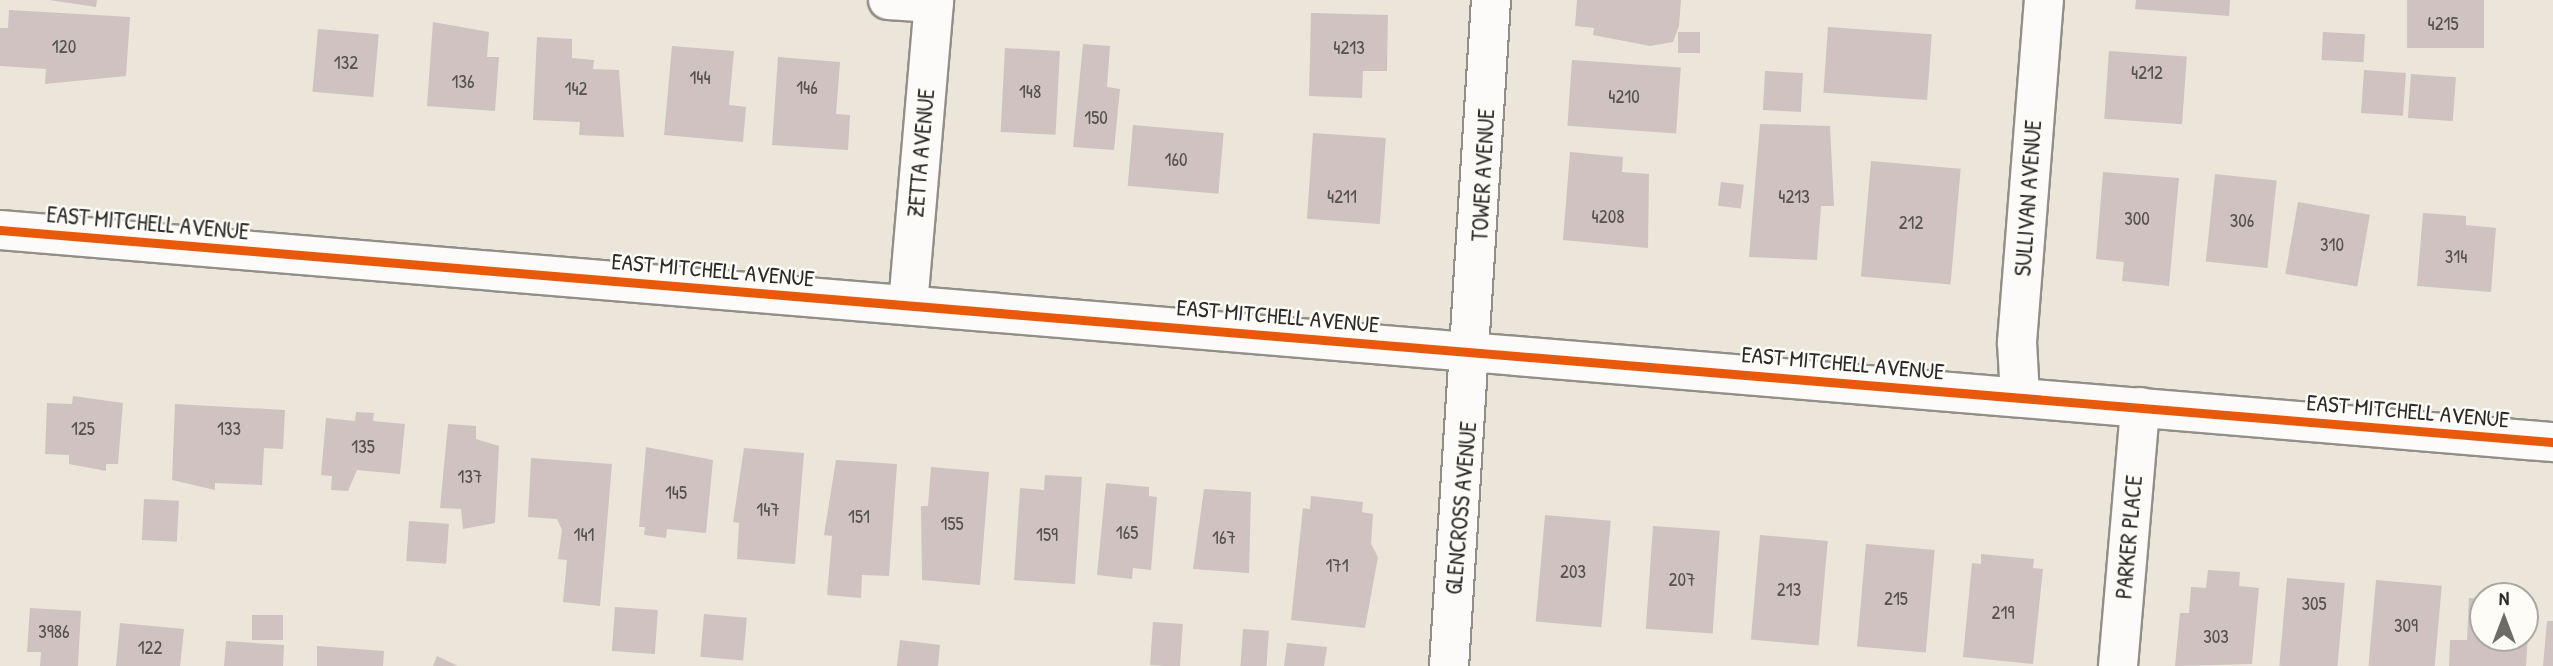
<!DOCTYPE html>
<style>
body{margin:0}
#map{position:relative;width:2553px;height:666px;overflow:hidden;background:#ebe6d9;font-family:"Patrick Hand",sans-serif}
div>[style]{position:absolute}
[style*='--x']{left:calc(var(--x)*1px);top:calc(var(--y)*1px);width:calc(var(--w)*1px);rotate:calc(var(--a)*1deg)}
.building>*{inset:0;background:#d0c2c0;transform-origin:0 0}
.roads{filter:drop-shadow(2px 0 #918f88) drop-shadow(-2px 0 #918f88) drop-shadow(0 2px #918f88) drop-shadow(0 -2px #918f88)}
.minor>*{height:38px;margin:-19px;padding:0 19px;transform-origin:19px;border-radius:19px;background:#fcfbf9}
.cycleway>*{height:9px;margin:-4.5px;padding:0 4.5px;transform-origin:4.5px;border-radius:4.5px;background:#e8590c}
span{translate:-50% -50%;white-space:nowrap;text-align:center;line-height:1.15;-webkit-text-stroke:5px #fdfcf7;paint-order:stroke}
.number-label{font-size:19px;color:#545150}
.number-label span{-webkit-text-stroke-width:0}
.street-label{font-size:23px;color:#2b2b2b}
.north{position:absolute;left:2469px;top:582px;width:70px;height:70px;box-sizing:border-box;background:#fdfcf7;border:2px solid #a9a8a5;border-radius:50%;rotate:0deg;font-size:19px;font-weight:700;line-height:28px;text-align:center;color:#2b2b2b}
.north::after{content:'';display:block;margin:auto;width:24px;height:32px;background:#6e6c68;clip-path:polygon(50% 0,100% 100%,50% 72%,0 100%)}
</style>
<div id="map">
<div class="building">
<i style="clip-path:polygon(49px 0,97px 0,96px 7px)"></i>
<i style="clip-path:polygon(1577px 0,1681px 0,1679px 26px,1673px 42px,1650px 46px,1593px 35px,1594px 28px,1575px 26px)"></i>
<i style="clip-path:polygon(2136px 0,2230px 0,2229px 16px,2135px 9px)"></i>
<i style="left:2407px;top:0;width:77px;height:48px"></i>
<i style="clip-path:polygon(9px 10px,130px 17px,126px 76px,45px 84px,46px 69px,0 66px,0 28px,8px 28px)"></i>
<i style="clip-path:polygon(1311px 13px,1388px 15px,1387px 71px,1363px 71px,1362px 98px,1309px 96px)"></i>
<i style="clip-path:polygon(433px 22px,489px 32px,487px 57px,499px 57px,495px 111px,427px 106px)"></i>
<i style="left:1828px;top:27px;width:104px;height:66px;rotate:4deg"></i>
<i style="left:318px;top:29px;width:61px;height:63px;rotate:5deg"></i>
<i style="left:1678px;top:32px;width:22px;height:21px"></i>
<i style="left:2323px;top:32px;width:42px;height:28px;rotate:3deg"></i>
<i style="clip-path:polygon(537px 37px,572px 39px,572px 58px,594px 60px,593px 69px,619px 70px,624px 137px,579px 135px,580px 122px,533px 120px)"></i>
<i style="clip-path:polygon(1083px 44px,1110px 46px,1107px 87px,1120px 89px,1114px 150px,1073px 147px)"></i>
<i style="clip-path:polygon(672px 46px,734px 51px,729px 105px,746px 107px,743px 142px,664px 135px)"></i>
<i style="left:1005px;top:48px;width:55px;height:84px;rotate:3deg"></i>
<i style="left:2109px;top:51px;width:78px;height:68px;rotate:4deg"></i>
<i style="clip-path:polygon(778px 57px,840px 62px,836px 114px,850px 115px,848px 150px,772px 145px)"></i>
<i style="left:1572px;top:60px;width:109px;height:66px;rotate:4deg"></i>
<i style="left:2364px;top:70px;width:42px;height:43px;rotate:4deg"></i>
<i style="left:1765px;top:71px;width:38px;height:39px;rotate:3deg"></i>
<i style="left:2411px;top:74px;width:45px;height:44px;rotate:4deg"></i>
<i style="clip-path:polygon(1760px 124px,1830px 126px,1834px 206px,1821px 206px,1817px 260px,1749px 257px)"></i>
<i style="left:1133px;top:125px;width:91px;height:61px;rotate:5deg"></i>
<i style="left:1313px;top:133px;width:73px;height:86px;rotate:4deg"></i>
<i style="clip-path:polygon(1570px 152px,1623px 157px,1622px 172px,1649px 174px,1648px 248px,1563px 240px)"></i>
<i style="left:1871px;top:161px;width:90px;height:116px;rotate:5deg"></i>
<i style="clip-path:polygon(2103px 172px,2179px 178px,2169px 286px,2122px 281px,2124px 262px,2096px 259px)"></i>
<i style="left:2215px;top:174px;width:62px;height:88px;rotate:6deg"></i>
<i style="left:1721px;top:182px;width:23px;height:24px;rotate:7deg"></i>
<i style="left:2298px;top:202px;width:73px;height:73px;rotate:10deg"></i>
<i style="clip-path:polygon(2423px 213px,2466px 216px,2466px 225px,2496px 228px,2491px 292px,2417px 286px)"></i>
<i style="clip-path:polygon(73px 396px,123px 403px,118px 464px,106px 464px,106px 471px,69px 464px,69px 455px,45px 454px,47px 403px,72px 404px)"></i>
<i style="clip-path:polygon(175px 404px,285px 410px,283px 449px,264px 448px,262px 485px,215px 483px,215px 490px,172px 480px)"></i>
<i style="clip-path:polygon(356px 412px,374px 413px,373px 421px,405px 424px,400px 474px,357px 470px,348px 491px,331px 490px,332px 476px,321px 475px,326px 418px,355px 421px)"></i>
<i style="clip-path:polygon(448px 424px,476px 426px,476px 439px,499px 446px,495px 523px,463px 529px,461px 509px,440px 508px)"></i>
<i style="clip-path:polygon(646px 447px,713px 460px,706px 533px,667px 529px,666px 538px,644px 535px,645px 527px,639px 527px)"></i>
<i style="clip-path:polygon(744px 448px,804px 453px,795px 564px,737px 559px,739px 523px,733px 522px)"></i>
<i style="clip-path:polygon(531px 458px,612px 464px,600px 606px,563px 602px,567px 560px,558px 559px,562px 530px,557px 519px,528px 517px)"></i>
<i style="clip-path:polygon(836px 460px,897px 464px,889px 576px,862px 575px,861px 598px,827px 595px,832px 536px,824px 535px)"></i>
<i style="clip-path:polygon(931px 467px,989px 472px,980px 585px,922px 580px,921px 506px,928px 506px)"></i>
<i style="clip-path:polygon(1045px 475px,1082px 477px,1075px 584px,1014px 580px,1020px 488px,1044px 490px)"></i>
<i style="clip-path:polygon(1106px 483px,1149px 487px,1149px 496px,1157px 497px,1151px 570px,1133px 568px,1132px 579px,1097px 575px)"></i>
<i style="clip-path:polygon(1204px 489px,1251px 492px,1249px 573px,1193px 569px)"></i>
<i style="clip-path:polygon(1311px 496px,1363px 502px,1362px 512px,1373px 514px,1371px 544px,1378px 557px,1365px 628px,1291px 620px,1303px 508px,1310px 509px)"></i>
<i style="left:144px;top:499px;width:35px;height:41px;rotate:3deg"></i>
<i style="left:1545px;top:515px;width:66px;height:107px;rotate:5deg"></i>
<i style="left:409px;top:521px;width:40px;height:40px;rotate:4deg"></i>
<i style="left:1653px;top:526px;width:67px;height:103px;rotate:4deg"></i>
<i style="left:1760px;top:535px;width:68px;height:105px;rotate:5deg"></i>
<i style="left:1866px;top:544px;width:69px;height:103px;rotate:5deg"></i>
<i style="clip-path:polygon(1981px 554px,2034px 559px,2033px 568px,2043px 569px,2033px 664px,1963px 657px,1972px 563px,1981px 564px)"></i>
<i style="clip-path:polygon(2208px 570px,2240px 572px,2239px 586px,2259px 588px,2252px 664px,2175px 666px,2180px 613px,2189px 613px,2191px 587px,2206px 588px)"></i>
<i style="left:2287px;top:578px;width:58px;height:88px;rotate:5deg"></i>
<i style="left:2376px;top:580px;width:66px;height:86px;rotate:5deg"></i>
<i style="clip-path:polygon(2469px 598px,2483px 599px,2483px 638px,2525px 638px,2525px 601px,2530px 602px,2526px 666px,2449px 666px,2450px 640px,2467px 640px)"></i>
<i style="left:615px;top:607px;width:43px;height:44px;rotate:4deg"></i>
<i style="clip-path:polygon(30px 608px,81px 611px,78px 666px,40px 666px,41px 652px,27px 652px)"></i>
<i style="left:704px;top:614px;width:43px;height:43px;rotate:5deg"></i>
<i style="left:252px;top:615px;width:31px;height:25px"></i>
<i style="clip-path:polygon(2547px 621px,2553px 621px,2553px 666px,2543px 666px)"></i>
<i style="left:1153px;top:622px;width:30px;height:43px;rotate:4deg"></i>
<i style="clip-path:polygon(120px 623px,184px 629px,180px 666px,116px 666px)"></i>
<i style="left:1243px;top:629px;width:26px;height:37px;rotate:4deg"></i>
<i style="clip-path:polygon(900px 640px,940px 645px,938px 666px,897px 666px)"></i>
<i style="clip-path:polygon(226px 641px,284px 645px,283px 666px,224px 666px)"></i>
<i style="clip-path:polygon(1287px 643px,1327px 647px,1324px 666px,1284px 666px)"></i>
<i style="clip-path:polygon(317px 646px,384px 651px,383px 666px,317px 666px)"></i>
<i style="clip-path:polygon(437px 656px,458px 666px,433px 666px)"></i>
</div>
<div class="roads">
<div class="minor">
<i style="--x:888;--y:0;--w:46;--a:3.7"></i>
<i style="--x:0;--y:230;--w:2562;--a:4.75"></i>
<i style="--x:908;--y:305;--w:306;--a:-85.1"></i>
<i style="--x:2020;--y:397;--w:55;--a:-93.1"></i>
<i style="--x:2017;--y:342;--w:343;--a:-85.5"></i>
<i style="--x:1449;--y:666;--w:667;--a:-86.39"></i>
<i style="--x:2118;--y:666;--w:260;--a:-85.1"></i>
</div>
</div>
<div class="cycleway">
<i style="--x:0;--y:230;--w:2562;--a:4.75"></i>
</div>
<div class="number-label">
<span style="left:2443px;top:24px">4215</span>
<span style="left:64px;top:47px">120</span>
<span style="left:1349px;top:48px">4213</span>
<span style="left:346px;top:63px">132</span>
<span style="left:2147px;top:73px">4212</span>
<span style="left:700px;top:78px">144</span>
<span style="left:463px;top:82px">136</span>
<span style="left:807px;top:88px">146</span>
<span style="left:576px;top:89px">142</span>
<span style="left:1030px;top:92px">148</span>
<span style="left:1624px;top:97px">4210</span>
<span style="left:1096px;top:118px">150</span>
<span style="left:1176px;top:160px">160</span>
<span style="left:1342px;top:197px">4211</span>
<span style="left:1794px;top:197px">4213</span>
<span style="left:1608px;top:217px">4208</span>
<span style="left:2137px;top:219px">300</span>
<span style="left:2242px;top:221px">306</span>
<span style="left:1911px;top:223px">212</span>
<span style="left:2332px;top:245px">310</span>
<span style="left:2456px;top:257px">314</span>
<span style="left:83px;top:429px">125</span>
<span style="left:229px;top:429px">133</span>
<span style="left:363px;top:447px">135</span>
<span style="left:470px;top:477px">137</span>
<span style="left:676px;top:493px">145</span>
<span style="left:768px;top:510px">147</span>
<span style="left:859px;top:517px">151</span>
<span style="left:952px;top:524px">155</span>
<span style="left:1127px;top:533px">165</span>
<span style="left:584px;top:535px">141</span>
<span style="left:1047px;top:535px">159</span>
<span style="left:1224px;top:538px">167</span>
<span style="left:1337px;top:566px">171</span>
<span style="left:1573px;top:572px">203</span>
<span style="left:1682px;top:580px">207</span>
<span style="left:1789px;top:590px">213</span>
<span style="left:1896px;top:599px">215</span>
<span style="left:2314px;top:604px">305</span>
<span style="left:2003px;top:613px">219</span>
<span style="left:2406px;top:626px">309</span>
<span style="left:54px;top:632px">3986</span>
<span style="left:2216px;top:637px">303</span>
<span style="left:150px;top:648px">122</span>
</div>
<div class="street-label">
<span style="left:921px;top:153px;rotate:-85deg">ZETTA AVENUE</span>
<span style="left:1483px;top:175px;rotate:-87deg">TOWER AVENUE</span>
<span style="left:2028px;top:198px;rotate:-86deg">SULLIVAN AVENUE</span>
<span style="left:148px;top:223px;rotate:5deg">EAST MITCHELL AVENUE</span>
<span style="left:713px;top:270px;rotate:5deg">EAST MITCHELL AVENUE</span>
<span style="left:1278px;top:316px;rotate:5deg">EAST MITCHELL AVENUE</span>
<span style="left:1843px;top:363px;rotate:5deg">EAST MITCHELL AVENUE</span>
<span style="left:2408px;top:411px;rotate:5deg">EAST MITCHELL AVENUE</span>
<span style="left:1461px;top:508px;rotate:-85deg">GLENCROSS AVENUE</span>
<span style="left:2129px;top:537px;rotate:-85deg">PARKER PLACE</span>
</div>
<div class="north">N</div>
</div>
